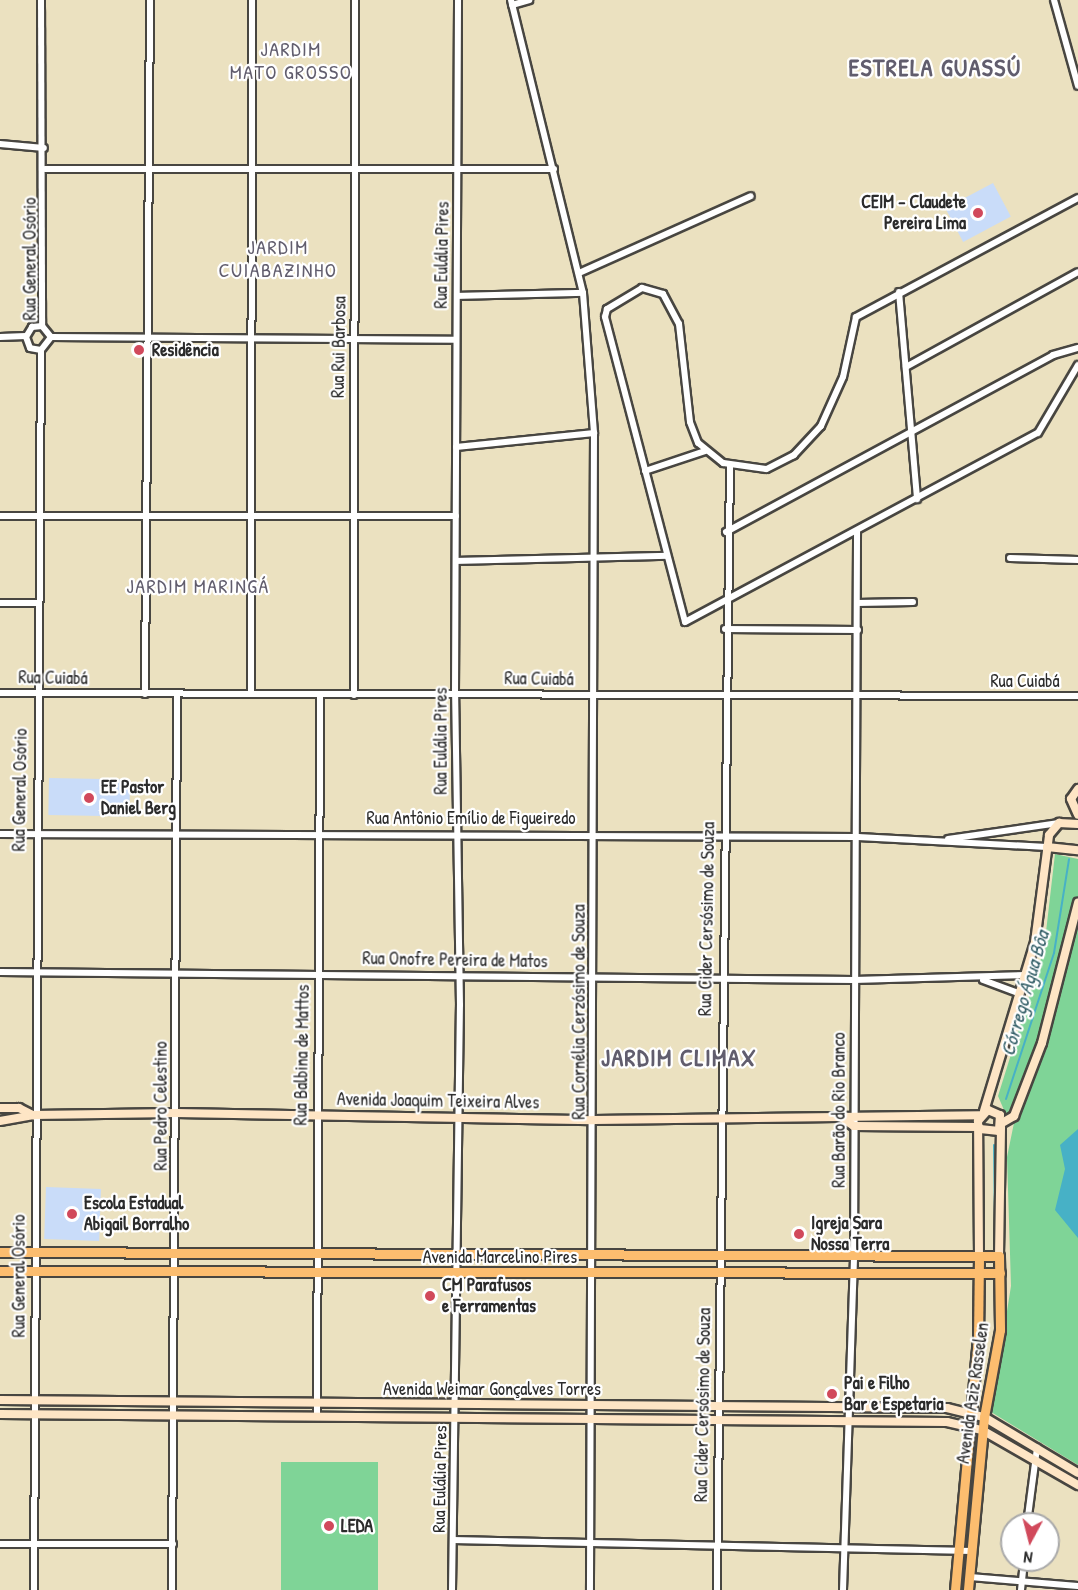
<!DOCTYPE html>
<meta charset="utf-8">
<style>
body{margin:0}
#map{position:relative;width:1078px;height:1590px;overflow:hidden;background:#ebe1c0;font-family:"Patrick Hand",sans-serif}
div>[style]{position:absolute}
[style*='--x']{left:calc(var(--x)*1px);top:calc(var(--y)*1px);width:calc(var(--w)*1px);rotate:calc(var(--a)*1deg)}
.built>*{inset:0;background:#c9dcf9;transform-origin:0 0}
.green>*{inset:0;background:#7fd497;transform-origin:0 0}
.water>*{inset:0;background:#47b1c6}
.stream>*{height:2px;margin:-1px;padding:0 1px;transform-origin:1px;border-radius:1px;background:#47b1c6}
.roads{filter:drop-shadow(2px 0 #484641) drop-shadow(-2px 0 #484641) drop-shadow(0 2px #484641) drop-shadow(0 -2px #484641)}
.street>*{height:6px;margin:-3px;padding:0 3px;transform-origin:3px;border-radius:3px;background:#fff}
.secondary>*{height:8px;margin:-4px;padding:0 4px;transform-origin:4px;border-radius:4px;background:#fee5c5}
.primary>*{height:9px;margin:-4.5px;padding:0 4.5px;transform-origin:4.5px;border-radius:4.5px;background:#fcbd6f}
.dots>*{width:16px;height:16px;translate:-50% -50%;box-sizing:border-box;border:3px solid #fff;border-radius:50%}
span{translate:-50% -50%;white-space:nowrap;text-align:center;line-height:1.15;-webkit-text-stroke:4.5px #fff;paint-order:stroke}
.poi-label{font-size:18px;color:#2b2b2b;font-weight:700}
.right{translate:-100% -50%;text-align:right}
.left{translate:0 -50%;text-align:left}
.street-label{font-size:18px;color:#2b2b2b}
.neighbourhood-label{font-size:20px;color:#615d6d;letter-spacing:1.5px}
.water-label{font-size:20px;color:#366169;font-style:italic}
.district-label{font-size:24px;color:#615d6d;font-weight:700;letter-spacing:1.5px}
.north{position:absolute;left:1000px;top:1512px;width:60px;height:60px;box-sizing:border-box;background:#fff;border:2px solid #aaa;border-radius:50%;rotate:187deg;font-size:16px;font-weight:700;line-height:24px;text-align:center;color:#2b2b2b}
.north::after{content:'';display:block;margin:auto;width:21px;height:27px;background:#d1495b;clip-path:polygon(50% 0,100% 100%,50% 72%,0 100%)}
</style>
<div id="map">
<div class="built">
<i style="left:993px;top:183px;width:38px;height:54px;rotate:62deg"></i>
<i style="left:49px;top:778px;width:81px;height:37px;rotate:1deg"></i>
<i style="left:46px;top:1187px;width:55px;height:52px;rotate:2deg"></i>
</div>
<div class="green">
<i style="clip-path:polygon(1055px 854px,1078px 859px,1078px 1465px,991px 1412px,1011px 1286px,1007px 1157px,1015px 1118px,1014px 1113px,1007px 1117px,998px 1096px,1044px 949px)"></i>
<i style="left:281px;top:1462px;width:97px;height:128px"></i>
</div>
<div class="water">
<i style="clip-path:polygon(1078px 1129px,1078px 1238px,1055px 1210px,1065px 1169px,1060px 1145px)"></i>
</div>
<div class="stream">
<i style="--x:1006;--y:1099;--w:154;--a:-71.8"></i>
<i style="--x:1054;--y:953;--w:95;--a:-80.9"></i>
<i style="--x:994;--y:1145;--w:86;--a:89.3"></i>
<i style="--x:982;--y:1402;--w:33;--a:-79"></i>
</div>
<div class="roads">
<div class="street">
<i style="--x:41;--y:0;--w:326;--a:89.8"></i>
<i style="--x:511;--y:0;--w:302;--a:76.2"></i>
<i style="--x:583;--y:293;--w:140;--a:85.5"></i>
<i style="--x:594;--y:433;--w:1157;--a:90.2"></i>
<i style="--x:1054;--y:0;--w:89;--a:74.4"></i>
<i style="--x:512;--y:5;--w:18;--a:-16"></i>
<i style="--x:0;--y:144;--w:44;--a:5.2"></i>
<i style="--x:45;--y:169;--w:509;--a:0"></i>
<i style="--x:1078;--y:198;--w:252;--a:151.8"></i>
<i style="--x:856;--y:317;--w:61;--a:102.2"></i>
<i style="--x:843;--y:377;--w:54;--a:114.2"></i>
<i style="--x:821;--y:426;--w:40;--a:133"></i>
<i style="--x:794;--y:455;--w:31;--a:153"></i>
<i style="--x:766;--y:469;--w:43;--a:-172.1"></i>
<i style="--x:723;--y:463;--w:32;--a:-141"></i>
<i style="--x:698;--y:443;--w:22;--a:-111"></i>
<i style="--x:690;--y:422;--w:99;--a:-96.4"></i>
<i style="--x:679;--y:324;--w:34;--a:-118"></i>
<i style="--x:663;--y:294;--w:22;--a:-164"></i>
<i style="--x:642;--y:288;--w:41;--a:149"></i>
<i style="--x:607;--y:309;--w:8;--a:104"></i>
<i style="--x:605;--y:317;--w:315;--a:75.3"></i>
<i style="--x:685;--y:622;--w:400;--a:-28.2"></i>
<i style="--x:1038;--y:433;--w:79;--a:-59.5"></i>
<i style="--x:579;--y:273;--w:188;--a:-24.1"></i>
<i style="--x:899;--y:292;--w:208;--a:85"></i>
<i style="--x:457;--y:296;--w:126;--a:-1.4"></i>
<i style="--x:0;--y:337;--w:26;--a:-2"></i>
<i style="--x:51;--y:337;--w:405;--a:0.4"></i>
<i style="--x:41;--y:350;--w:11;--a:-170"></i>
<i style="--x:30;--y:348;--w:12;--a:-110"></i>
<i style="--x:26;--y:337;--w:12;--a:-59"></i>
<i style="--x:32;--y:327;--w:10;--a:-6"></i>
<i style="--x:41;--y:350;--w:16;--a:-52"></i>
<i style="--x:51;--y:337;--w:14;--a:-129"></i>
<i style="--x:906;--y:367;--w:196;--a:-28.9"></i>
<i style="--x:456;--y:447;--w:139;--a:-5.8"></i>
<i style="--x:645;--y:471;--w:63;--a:-18.4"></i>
<i style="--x:0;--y:516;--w:456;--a:0"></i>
<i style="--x:726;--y:532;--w:372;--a:-28.4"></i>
<i style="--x:1053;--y:355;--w:26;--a:-16"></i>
<i style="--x:1010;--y:558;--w:68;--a:1.7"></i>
<i style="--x:457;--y:561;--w:209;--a:-1.4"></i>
<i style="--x:0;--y:603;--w:39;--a:0"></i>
<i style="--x:857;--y:603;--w:56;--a:-1"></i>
<i style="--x:725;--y:629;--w:133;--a:0.4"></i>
<i style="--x:0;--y:693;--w:1078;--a:0.16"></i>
<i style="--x:145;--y:694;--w:694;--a:-89.59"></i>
<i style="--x:251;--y:694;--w:694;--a:-89.92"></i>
<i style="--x:354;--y:695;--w:695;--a:-89.92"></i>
<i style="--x:0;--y:834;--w:858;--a:0.2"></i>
<i style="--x:858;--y:837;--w:189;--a:3"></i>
<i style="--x:948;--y:839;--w:112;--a:-8.2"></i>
<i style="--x:0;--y:972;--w:854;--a:0.54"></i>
<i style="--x:854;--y:980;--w:172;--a:-1.7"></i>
<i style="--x:983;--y:980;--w:40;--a:20.2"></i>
<i style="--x:317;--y:1416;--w:721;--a:-89.76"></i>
<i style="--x:1027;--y:1524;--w:77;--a:-82.5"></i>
<i style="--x:453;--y:1540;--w:519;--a:1.21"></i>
<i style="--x:0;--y:1544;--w:173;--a:0"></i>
<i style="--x:970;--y:1577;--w:108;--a:4.8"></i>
<i style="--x:34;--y:1590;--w:1240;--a:-89.68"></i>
<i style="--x:172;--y:1590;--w:897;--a:-89.68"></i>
<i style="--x:452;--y:1590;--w:585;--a:-89.22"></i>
<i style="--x:460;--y:1005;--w:313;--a:-90.9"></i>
<i style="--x:455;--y:692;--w:692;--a:-89.75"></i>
<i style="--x:717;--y:1590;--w:1124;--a:-89.34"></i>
<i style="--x:843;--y:1590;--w:333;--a:-88.1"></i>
<i style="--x:854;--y:1257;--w:726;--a:-89.76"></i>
<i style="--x:1021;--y:1590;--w:30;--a:-84"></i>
</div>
<div class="secondary">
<i style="--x:1078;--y:789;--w:12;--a:125"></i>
<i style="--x:1071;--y:799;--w:17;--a:66"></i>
<i style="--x:1047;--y:847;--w:31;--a:6"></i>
<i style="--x:0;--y:1108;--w:19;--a:0"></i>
<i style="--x:19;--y:1108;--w:16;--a:27"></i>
<i style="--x:984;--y:1111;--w:177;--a:-73.2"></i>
<i style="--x:1035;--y:942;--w:108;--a:-82.5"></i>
<i style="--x:1049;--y:835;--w:16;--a:-50"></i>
<i style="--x:1059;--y:823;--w:19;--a:3"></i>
<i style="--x:842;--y:1118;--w:14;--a:34"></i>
<i style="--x:854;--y:1126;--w:125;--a:0.5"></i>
<i style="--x:0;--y:1121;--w:34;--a:-10"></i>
<i style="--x:33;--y:1115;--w:143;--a:-0.8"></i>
<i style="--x:176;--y:1113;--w:418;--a:1"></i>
<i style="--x:594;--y:1120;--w:386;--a:-0.7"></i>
<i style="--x:1002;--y:1123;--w:14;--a:-30"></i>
<i style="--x:1014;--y:1116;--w:78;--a:-69"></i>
<i style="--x:1042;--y:1043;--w:145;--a:-75.6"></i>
<i style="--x:979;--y:1256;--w:135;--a:-90.4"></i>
<i style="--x:978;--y:1121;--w:15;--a:-48"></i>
<i style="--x:988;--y:1110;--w:13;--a:23"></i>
<i style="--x:1000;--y:1115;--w:16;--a:94"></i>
<i style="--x:999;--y:1131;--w:19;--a:-174"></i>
<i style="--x:999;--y:1256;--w:129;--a:-89.1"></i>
<i style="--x:0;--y:1400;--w:947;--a:0.48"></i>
<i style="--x:947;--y:1408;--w:38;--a:14"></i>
<i style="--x:984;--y:1417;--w:109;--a:30.8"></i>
<i style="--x:0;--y:1414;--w:947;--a:0.48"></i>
<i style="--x:947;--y:1422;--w:36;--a:13"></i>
<i style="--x:982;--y:1430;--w:111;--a:29.8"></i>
</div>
<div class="primary">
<i style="--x:0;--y:1252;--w:999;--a:0.23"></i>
<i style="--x:999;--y:1256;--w:74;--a:89.2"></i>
<i style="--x:1000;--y:1330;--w:88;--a:100.4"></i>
<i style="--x:984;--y:1417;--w:174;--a:95.3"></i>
<i style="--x:0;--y:1271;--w:1000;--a:0.11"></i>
<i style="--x:955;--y:1590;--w:252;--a:-84.8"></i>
<i style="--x:978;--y:1339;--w:83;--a:-89.3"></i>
</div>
</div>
<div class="dots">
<i style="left:978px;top:213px;background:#d1495b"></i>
<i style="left:139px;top:350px;background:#d1495b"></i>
<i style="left:89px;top:798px;background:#d1495b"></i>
<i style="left:72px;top:1214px;background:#d1495b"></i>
<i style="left:799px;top:1234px;background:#d1495b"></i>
<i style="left:430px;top:1296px;background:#d1495b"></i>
<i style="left:832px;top:1394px;background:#d1495b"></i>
<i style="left:329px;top:1526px;background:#d1495b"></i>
</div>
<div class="poi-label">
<span class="right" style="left:966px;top:213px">CEIM - Claudete<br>Pereira Lima</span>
<span class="left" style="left:152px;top:350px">Residência</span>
<span class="left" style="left:101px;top:798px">EE Pastor<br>Daniel Berg</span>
<span class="left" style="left:84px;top:1214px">Escola Estadual<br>Abigail Borralho</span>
<span class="left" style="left:811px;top:1234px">Igreja Sara<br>Nossa Terra</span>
<span class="left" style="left:442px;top:1296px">CM Parafusos<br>e Ferramentas</span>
<span class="left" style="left:844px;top:1394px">Pai e Filho<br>Bar e Espetaria</span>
<span class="left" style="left:341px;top:1526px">LEDA</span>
</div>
<div class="street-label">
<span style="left:442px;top:255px;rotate:-89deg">Rua Eulália Pires</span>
<span style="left:30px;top:259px;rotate:-90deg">Rua General Osório</span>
<span style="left:339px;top:347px;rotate:-89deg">Rua Rui Barbosa</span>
<span style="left:53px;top:678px;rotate:1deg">Rua Cuiabá</span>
<span style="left:539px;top:679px;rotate:1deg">Rua Cuiabá</span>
<span style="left:1025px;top:681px">Rua Cuiabá</span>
<span style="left:441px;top:741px;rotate:-90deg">Rua Eulália Pires</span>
<span style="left:20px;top:790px;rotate:-89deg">Rua General Osório</span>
<span style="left:471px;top:818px">Rua Antônio Emílio de Figueiredo</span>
<span style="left:707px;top:919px;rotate:-89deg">Rua Cider Cersósimo de Souza</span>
<span style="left:455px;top:960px;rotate:1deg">Rua Onofre Pereira de Matos</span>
<span style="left:579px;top:1012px;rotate:-90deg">Rua Cornélia Cerzósimo de Souza</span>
<span style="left:302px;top:1055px;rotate:-89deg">Rua Balbina de Mattos</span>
<span style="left:438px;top:1101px;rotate:1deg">Avenida Joaquim Teixeira Alves</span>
<span style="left:161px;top:1106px;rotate:-90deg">Rua Pedro Celestino</span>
<span style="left:839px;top:1110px;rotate:-90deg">Rua Barão do Rio Branco</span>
<span style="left:500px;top:1257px">Avenida Marcelino Pires</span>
<span style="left:19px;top:1276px;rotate:-90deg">Rua General Osório</span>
<span style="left:492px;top:1389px">Avenida Weimar Gonçalves Torres</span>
<span style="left:973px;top:1393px;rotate:-82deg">Avenida Aziz Rasselen</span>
<span style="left:703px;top:1405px;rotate:-89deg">Rua Cider Cersósimo de Souza</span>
<span style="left:440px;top:1479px;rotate:-89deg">Rua Eulália Pires</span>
</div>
<div class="neighbourhood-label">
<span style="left:291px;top:60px">JARDIM<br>MATO GROSSO</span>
<span style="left:278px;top:258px">JARDIM<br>CUIABAZINHO</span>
<span style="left:198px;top:585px">JARDIM MARINGÁ</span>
</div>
<div class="water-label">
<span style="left:1024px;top:993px;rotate:-74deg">Córrego Água Bôa</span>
</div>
<div class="district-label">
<span style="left:935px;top:68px">ESTRELA GUASSÚ</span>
<span style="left:679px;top:1058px">JARDIM CLIMAX</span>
</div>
<div class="north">N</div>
</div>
